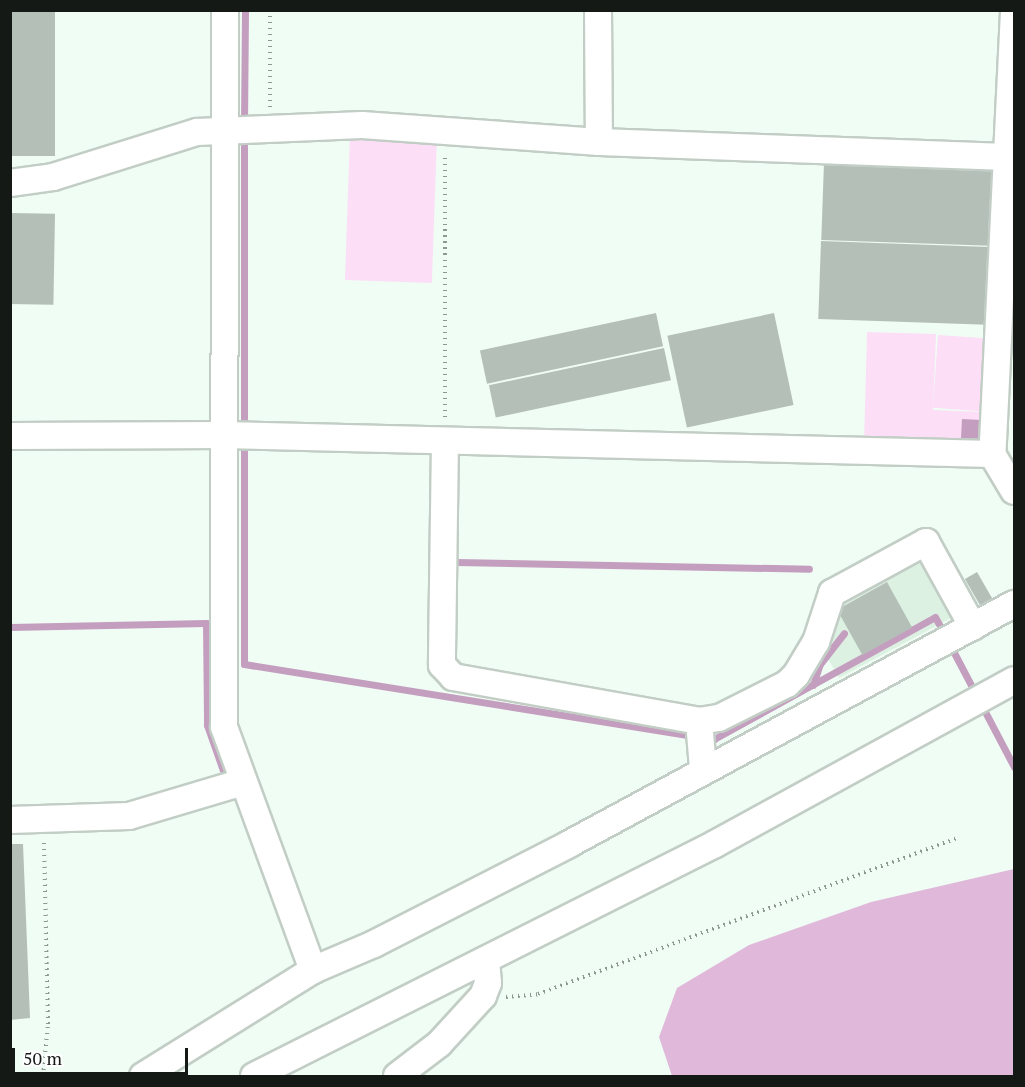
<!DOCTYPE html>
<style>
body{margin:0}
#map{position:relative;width:1025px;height:1087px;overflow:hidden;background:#f0fdf4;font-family:"PT Serif",serif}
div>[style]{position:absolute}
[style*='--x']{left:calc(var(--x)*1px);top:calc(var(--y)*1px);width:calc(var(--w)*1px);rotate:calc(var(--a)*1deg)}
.built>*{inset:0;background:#ddf1e3}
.green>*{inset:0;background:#fcdef7;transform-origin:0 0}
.forest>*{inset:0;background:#e0b9da}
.water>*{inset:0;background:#c49ebf;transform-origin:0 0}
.stream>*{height:7px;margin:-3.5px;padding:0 3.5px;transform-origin:3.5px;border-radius:3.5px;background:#c49ebf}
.building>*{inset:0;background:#b4c0b7;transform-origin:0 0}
.path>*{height:4px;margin-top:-2px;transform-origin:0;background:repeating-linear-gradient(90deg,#8e9790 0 1.5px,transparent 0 6px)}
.roads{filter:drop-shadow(2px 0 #c2cec5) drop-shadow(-2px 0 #c2cec5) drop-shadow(0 2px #c2cec5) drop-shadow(0 -2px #c2cec5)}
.minor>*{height:26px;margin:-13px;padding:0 13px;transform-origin:13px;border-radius:13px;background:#fff}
span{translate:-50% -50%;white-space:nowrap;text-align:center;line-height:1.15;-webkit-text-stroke:6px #fff;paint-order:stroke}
.frame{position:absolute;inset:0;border:12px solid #151916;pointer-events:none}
.scale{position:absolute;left:12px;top:1048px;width:176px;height:27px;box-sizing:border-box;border:3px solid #151916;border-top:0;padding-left:8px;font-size:18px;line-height:21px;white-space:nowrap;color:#151916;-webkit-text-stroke:4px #fff;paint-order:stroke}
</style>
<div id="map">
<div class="built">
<i style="clip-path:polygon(923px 557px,955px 616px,839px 678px,827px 657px,828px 617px,840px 600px)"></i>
</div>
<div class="green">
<i style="left:350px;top:135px;width:87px;height:145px;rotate:2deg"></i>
<i style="clip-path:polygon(867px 332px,936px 334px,933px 410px,985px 412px,985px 449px,864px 445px)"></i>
<i style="left:938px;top:335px;width:48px;height:73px;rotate:4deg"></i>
</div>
<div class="forest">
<i style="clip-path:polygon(1014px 869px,1014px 1076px,672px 1076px,659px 1037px,677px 988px,749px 945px,871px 902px)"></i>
</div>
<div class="water">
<i style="left:962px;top:419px;width:19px;height:24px;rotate:3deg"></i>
</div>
<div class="stream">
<i style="--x:244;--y:125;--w:115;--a:-89.5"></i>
<i style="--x:244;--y:136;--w:528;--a:90"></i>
<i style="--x:244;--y:664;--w:476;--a:9.1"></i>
<i style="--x:714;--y:739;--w:252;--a:-28.9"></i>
<i style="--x:935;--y:617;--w:21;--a:61"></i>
<i style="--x:456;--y:562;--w:353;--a:1.1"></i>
<i style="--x:10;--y:627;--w:196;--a:-1.2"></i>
<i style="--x:206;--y:623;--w:102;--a:89.4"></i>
<i style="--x:207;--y:725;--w:54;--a:70.6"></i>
<i style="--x:950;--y:645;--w:138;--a:62.3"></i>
<i style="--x:813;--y:685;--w:22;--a:-72"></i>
<i style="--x:820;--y:664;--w:39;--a:-52"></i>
</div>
<div class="building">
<i style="left:10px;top:10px;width:45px;height:146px"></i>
<i style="left:824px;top:162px;width:169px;height:78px;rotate:2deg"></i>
<i style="left:10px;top:213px;width:45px;height:91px;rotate:1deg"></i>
<i style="left:821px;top:241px;width:169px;height:78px;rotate:2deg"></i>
<i style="left:656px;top:313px;width:34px;height:180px;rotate:78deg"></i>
<i style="left:774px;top:313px;width:94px;height:109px;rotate:78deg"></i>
<i style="left:664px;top:348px;width:33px;height:179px;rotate:78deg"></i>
<i style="left:977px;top:572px;width:32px;height:14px;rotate:60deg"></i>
<i style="left:887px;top:582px;width:52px;height:57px;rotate:61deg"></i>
<i style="clip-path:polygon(10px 844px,23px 844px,30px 1018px,10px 1020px)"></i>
</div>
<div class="path">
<i style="--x:270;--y:107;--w:97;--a:-90"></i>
<i style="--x:445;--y:417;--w:263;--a:-90"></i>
<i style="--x:506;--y:997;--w:32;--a:-5"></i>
<i style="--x:538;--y:994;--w:447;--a:-20.4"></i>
<i style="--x:43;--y:1076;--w:52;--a:-84.5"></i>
<i style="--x:48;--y:1024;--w:183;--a:-91.3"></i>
</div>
<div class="roads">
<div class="minor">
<i style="--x:225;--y:10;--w:717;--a:90.08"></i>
<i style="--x:224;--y:727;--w:259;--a:69.9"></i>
<i style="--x:598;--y:10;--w:132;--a:89.6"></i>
<i style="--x:1014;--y:12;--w:443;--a:92.8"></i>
<i style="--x:992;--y:454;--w:43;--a:59.3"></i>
<i style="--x:10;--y:183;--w:43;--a:-7.9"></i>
<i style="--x:53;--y:177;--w:151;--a:-17.4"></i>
<i style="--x:197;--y:132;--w:165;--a:-2.4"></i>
<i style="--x:362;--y:125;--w:238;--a:4.1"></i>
<i style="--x:599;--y:142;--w:415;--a:2.1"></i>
<i style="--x:10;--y:436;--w:214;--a:-0.3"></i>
<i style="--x:224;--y:435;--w:768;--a:1.42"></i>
<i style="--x:445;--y:441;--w:224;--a:90.8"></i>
<i style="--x:442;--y:665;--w:16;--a:47"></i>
<i style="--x:453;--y:677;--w:250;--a:10.1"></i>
<i style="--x:699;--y:721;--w:20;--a:-9"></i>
<i style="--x:719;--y:718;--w:76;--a:-26.6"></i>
<i style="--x:787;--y:684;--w:13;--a:-45"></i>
<i style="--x:796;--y:675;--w:39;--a:-59"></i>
<i style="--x:816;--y:642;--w:52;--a:-71.9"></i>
<i style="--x:832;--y:593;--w:107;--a:-28.5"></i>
<i style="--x:926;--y:542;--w:97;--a:61.1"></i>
<i style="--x:699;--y:721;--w:48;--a:85.2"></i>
<i style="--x:10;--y:820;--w:119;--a:-1.9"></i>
<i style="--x:129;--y:816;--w:119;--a:-16.6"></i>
<i style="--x:143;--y:1076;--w:200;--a:-31.9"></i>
<i style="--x:313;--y:970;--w:66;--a:-23.1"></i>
<i style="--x:374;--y:944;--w:219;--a:-27.1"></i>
<i style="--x:569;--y:844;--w:506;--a:-28.34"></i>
<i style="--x:254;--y:1076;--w:516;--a:-26.71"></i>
<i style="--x:715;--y:844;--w:341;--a:-28.7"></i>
<i style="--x:397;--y:1076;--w:53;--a:-37.3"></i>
<i style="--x:439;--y:1044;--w:65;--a:-47.5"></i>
<i style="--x:483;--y:996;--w:14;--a:-69"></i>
<i style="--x:488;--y:983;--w:23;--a:-95"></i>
</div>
</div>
<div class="frame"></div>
<div class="scale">50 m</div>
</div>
